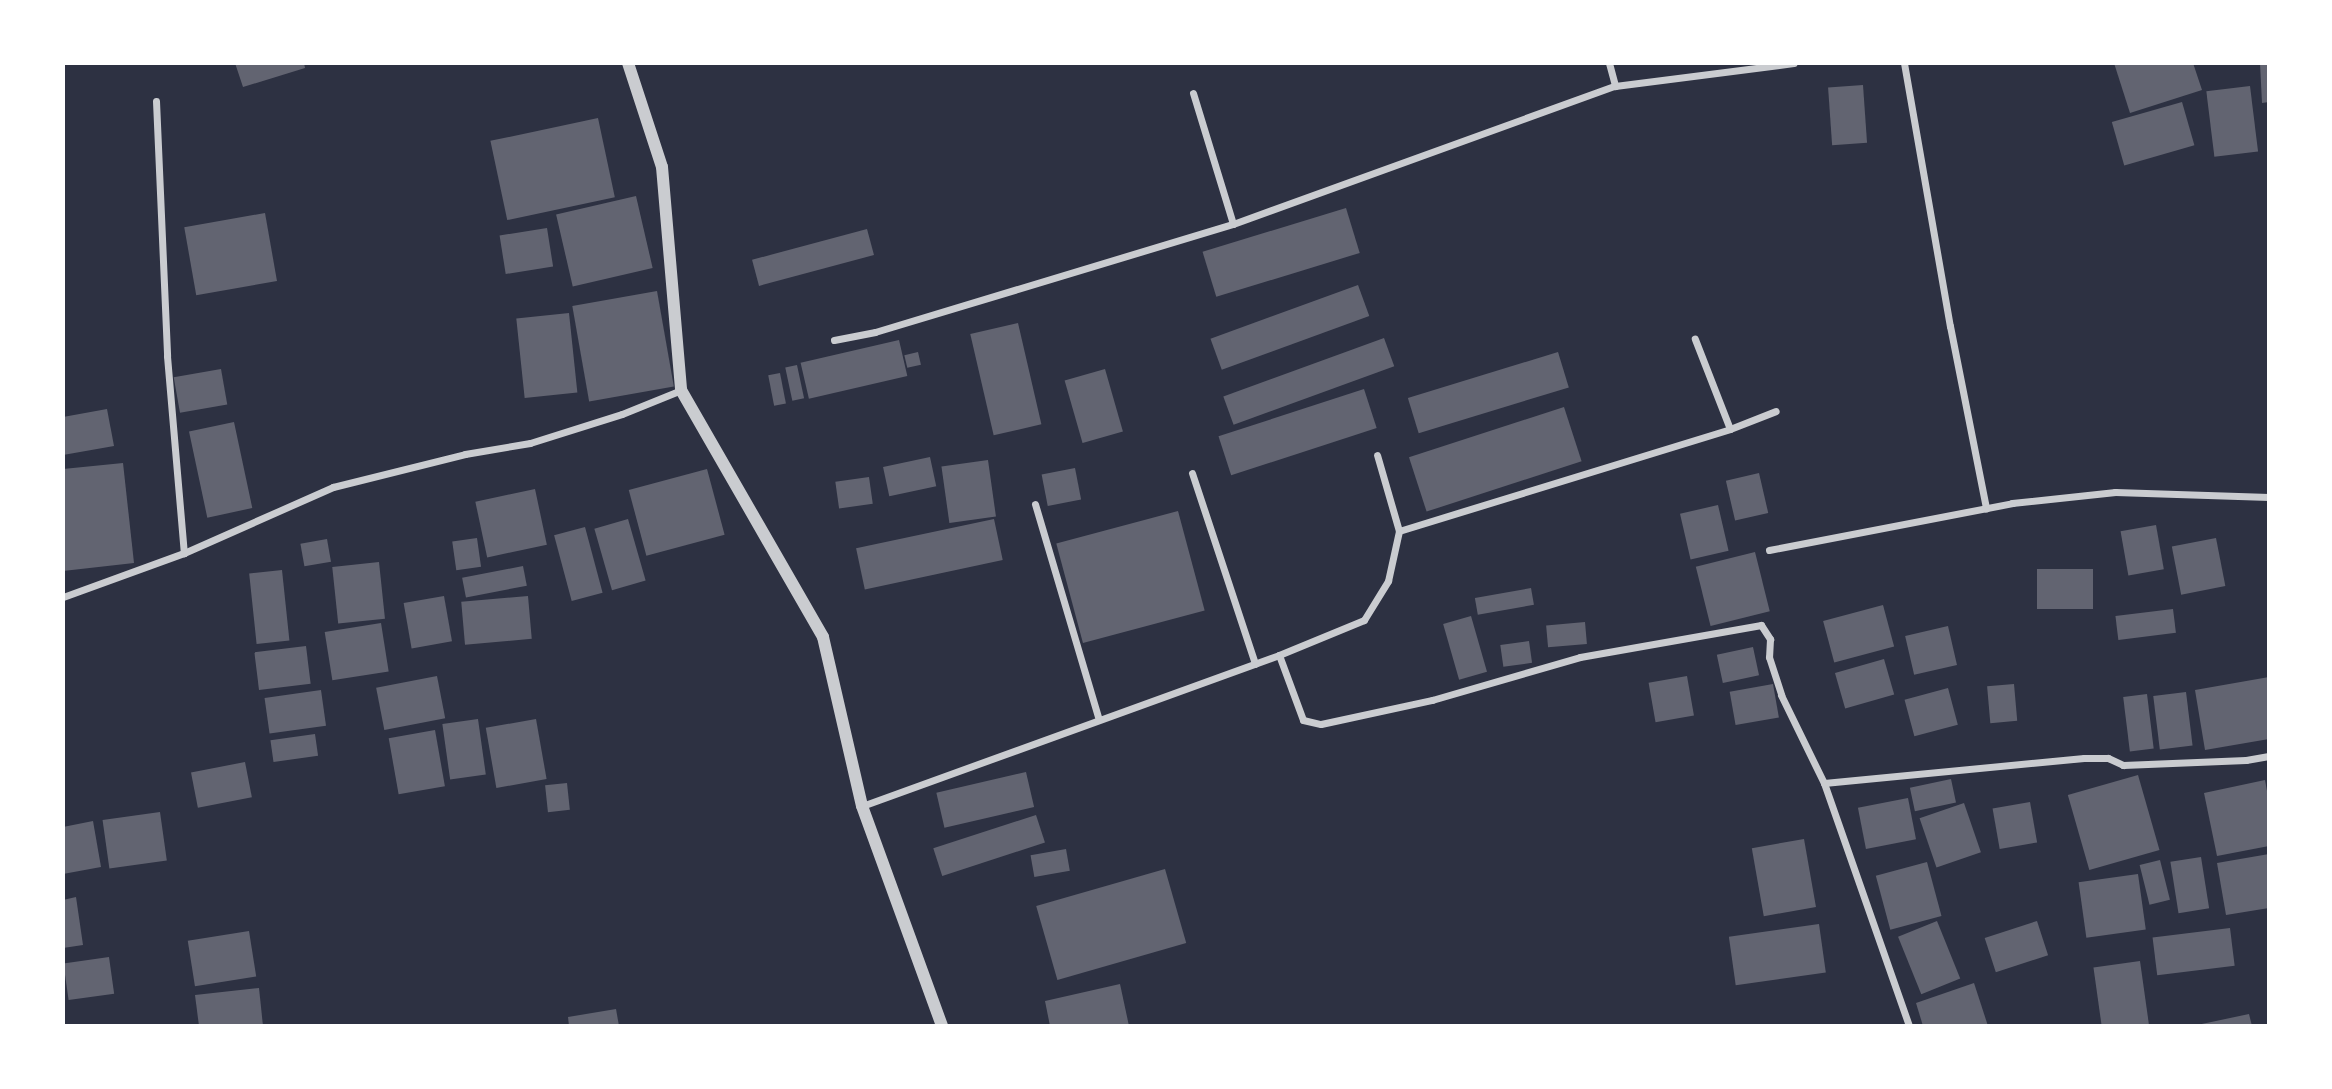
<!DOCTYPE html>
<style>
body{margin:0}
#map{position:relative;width:2332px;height:1089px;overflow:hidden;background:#2d3142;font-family:Mulish,sans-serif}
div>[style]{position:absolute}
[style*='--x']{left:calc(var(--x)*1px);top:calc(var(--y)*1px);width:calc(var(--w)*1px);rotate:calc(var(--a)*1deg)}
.building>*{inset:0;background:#626471;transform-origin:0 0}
.minor>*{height:7px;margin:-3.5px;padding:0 3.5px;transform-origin:3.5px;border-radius:3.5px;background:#caccd0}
.tertiary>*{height:12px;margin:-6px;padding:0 6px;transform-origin:6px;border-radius:6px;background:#caccd0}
span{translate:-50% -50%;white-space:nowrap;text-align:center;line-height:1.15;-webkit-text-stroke:5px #fff;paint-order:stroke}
.frame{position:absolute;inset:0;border:65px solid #fff;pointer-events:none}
</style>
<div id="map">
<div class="building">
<i style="clip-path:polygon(235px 63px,304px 63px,305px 68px,243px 87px)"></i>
<i style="clip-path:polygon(2114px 63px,2193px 63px,2202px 90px,2130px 113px)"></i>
<i style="clip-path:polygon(2260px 63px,2269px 63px,2269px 102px,2262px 103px)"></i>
<i style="left:1863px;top:85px;width:58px;height:35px;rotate:86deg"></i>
<i style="left:2250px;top:86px;width:66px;height:44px;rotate:83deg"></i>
<i style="left:2182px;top:102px;width:45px;height:73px;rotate:74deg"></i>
<i style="left:598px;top:118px;width:81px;height:110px;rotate:78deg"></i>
<i style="left:636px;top:196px;width:74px;height:82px;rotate:77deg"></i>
<i style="left:1346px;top:208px;width:47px;height:150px;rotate:73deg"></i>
<i style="left:265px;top:213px;width:69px;height:82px;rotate:80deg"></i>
<i style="left:547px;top:228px;width:39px;height:48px;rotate:81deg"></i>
<i style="left:867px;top:229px;width:27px;height:119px;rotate:75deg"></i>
<i style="left:1358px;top:285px;width:33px;height:157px;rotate:70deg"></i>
<i style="left:657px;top:291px;width:97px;height:86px;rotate:80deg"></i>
<i style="left:569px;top:313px;width:80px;height:53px;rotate:84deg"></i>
<i style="left:1018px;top:323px;width:104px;height:49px;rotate:77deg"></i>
<i style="left:1384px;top:338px;width:30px;height:171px;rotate:70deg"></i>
<i style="left:899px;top:340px;width:37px;height:101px;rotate:77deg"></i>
<i style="left:918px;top:352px;width:13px;height:14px;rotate:77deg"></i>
<i style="left:1558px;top:352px;width:37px;height:157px;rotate:73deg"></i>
<i style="left:797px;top:365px;width:34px;height:12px;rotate:78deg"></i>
<i style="left:221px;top:369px;width:36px;height:48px;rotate:80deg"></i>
<i style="left:1105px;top:369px;width:65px;height:42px;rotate:74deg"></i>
<i style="left:780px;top:373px;width:31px;height:12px;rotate:79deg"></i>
<i style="left:1364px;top:389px;width:41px;height:153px;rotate:72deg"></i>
<i style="left:1564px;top:407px;width:57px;height:163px;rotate:72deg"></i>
<i style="clip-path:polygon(107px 409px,114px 446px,63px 455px,63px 417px)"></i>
<i style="left:234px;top:422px;width:88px;height:46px;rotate:78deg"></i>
<i style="left:930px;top:457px;width:30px;height:48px;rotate:78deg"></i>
<i style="left:988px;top:460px;width:57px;height:47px;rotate:82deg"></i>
<i style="clip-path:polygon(123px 463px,134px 563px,63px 571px,63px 469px)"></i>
<i style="left:1075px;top:468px;width:32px;height:34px;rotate:79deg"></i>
<i style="left:707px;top:469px;width:68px;height:81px;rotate:75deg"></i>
<i style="left:1759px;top:473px;width:41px;height:34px;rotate:77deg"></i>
<i style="left:869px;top:477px;width:27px;height:34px;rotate:82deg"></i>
<i style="left:535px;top:489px;width:57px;height:61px;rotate:78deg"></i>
<i style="left:1718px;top:505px;width:47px;height:39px;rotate:77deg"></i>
<i style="left:1178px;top:511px;width:103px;height:126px;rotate:75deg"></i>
<i style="left:628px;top:519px;width:64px;height:35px;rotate:74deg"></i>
<i style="left:994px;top:519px;width:42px;height:141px;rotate:78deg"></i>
<i style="left:2156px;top:525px;width:45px;height:36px;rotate:80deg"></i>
<i style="left:585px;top:527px;width:68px;height:32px;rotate:75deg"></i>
<i style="left:477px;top:538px;width:29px;height:25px;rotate:82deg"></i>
<i style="left:2216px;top:538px;width:49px;height:45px;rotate:79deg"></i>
<i style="left:327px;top:539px;width:23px;height:27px;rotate:80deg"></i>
<i style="left:1755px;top:552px;width:61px;height:61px;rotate:76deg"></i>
<i style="left:379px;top:562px;width:57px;height:47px;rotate:84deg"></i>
<i style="left:523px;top:566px;width:20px;height:62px;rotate:79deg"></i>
<i style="left:2093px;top:569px;width:40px;height:56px;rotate:90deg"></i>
<i style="left:282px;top:570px;width:71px;height:33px;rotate:84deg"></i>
<i style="left:1531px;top:588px;width:17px;height:57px;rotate:80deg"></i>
<i style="left:444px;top:596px;width:46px;height:41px;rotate:80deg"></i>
<i style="left:528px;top:596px;width:43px;height:67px;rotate:85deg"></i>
<i style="left:1883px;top:605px;width:43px;height:62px;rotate:75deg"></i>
<i style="left:2173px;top:609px;width:24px;height:58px;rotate:83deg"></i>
<i style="left:1471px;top:616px;width:58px;height:29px;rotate:74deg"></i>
<i style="left:1585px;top:622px;width:22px;height:39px;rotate:85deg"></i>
<i style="left:381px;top:623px;width:49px;height:57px;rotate:81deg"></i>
<i style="left:1948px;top:626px;width:40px;height:44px;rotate:77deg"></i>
<i style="left:1529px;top:641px;width:22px;height:29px;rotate:82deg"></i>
<i style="left:306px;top:646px;width:38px;height:52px;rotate:83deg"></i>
<i style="left:1753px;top:647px;width:29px;height:37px;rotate:78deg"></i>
<i style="left:1884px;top:659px;width:37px;height:51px;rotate:74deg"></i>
<i style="left:437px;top:676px;width:43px;height:62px;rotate:79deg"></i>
<i style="left:1687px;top:676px;width:40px;height:39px;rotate:80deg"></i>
<i style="clip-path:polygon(2269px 677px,2269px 739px,2205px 750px,2195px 690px)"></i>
<i style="left:1773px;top:684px;width:34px;height:44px;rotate:80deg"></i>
<i style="left:2014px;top:684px;width:37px;height:27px;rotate:85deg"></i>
<i style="left:1948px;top:688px;width:38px;height:45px;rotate:75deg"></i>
<i style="left:321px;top:690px;width:36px;height:57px;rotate:82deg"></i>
<i style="left:2186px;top:692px;width:54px;height:33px;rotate:83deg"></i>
<i style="left:2147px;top:694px;width:55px;height:24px;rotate:83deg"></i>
<i style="left:478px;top:719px;width:56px;height:36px;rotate:82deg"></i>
<i style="left:536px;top:719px;width:61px;height:51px;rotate:80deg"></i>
<i style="left:435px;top:730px;width:57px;height:47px;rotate:80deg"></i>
<i style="left:315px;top:734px;width:22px;height:45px;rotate:82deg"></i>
<i style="left:245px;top:762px;width:36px;height:55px;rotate:79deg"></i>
<i style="left:1026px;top:772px;width:36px;height:92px;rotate:77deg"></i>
<i style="left:2138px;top:775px;width:78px;height:73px;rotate:74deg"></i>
<i style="left:1951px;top:779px;width:24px;height:42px;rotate:78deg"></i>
<i style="clip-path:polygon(2265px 780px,2269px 802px,2269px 846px,2217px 856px,2204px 793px)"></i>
<i style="left:567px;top:783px;width:27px;height:22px;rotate:84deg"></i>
<i style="left:1908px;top:798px;width:42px;height:51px;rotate:79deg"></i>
<i style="left:2030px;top:802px;width:41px;height:38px;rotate:80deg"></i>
<i style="left:1964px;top:803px;width:52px;height:47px;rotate:71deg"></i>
<i style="left:160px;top:812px;width:49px;height:58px;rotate:82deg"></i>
<i style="left:1036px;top:815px;width:29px;height:108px;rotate:72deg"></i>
<i style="clip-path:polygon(93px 821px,101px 867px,63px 874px,63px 827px)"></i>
<i style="left:1804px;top:839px;width:69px;height:53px;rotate:80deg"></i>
<i style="left:1066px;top:849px;width:22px;height:36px;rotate:80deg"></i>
<i style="clip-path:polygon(2269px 854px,2269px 908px,2226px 915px,2217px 863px)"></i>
<i style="left:2201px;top:857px;width:52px;height:31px;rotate:81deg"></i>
<i style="left:2160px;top:860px;width:41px;height:21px;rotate:76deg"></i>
<i style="left:1927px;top:862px;width:56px;height:53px;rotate:75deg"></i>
<i style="left:1165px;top:869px;width:77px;height:134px;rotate:74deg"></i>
<i style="left:2138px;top:874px;width:56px;height:60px;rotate:82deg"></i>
<i style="clip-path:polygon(76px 897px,83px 945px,63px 948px,63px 900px)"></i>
<i style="left:1937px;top:921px;width:62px;height:42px;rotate:68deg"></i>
<i style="left:2037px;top:921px;width:36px;height:55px;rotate:72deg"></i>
<i style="left:1819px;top:924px;width:49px;height:91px;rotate:82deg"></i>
<i style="left:2230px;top:928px;width:38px;height:78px;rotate:83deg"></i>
<i style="left:249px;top:931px;width:46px;height:62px;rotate:81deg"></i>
<i style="left:109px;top:957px;width:37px;height:46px;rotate:82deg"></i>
<i style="left:2140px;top:961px;width:64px;height:47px;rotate:82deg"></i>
<i style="clip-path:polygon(1974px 983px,1988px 1026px,1923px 1026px,1916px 1003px)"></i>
<i style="clip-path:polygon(1120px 984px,1129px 1026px,1050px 1026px,1045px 1001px)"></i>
<i style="clip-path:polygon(259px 988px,263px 1026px,199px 1026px,195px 995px)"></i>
<i style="clip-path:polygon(616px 1009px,619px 1026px,569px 1026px,568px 1017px)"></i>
<i style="clip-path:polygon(2249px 1014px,2252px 1026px,2197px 1026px,2197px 1025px)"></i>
</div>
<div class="minor">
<i style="--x:1609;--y:63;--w:24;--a:75"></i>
<i style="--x:1904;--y:63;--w:267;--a:80.1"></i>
<i style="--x:1950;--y:326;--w:186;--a:78.8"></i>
<i style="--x:1193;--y:93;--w:137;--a:73"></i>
<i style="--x:156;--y:101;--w:255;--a:87.5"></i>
<i style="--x:167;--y:356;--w:198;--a:85.1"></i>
<i style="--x:834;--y:340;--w:42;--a:-11"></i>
<i style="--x:875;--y:332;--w:374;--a:-16.8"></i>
<i style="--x:1233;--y:224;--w:406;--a:-19.9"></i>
<i style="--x:1615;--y:86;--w:180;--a:-7.3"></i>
<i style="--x:1730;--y:429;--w:49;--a:-21.4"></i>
<i style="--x:1192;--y:473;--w:201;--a:71.7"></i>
<i style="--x:1035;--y:504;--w:225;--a:73.5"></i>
<i style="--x:1399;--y:531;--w:346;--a:-17.1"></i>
<i style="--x:1730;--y:429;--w:97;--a:-111.3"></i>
<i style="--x:1769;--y:550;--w:248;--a:-10.9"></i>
<i style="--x:2012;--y:503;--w:104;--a:-6.1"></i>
<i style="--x:2115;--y:492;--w:154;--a:1.9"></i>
<i style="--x:63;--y:597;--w:129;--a:-20"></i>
<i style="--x:184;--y:553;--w:163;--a:-23.9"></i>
<i style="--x:333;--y:487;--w:136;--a:-14"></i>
<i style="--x:465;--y:454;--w:66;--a:-9.6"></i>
<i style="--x:530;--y:443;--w:96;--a:-17.5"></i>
<i style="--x:622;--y:414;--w:64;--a:-22.1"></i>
<i style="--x:1279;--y:655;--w:92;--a:-22.4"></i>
<i style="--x:1364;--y:620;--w:46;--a:-58.4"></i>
<i style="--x:1388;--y:581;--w:51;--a:-77.6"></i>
<i style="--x:1399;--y:531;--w:79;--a:-106.1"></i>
<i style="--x:1824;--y:783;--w:261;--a:-5.5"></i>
<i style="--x:2084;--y:758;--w:24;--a:0"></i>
<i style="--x:2108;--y:758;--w:17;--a:25"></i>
<i style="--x:2123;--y:765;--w:123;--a:-2.3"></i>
<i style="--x:2246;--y:760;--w:23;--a:-10"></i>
<i style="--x:862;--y:806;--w:443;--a:-19.9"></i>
<i style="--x:1279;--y:655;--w:69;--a:69.7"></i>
<i style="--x:1303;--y:720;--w:18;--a:13"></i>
<i style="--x:1321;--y:724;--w:114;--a:-12.2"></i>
<i style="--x:1432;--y:700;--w:154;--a:-16.2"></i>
<i style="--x:1580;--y:657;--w:184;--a:-10"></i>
<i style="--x:1761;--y:625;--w:17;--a:57"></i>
<i style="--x:1770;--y:639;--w:18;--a:93"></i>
<i style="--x:1769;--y:657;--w:40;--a:72"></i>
<i style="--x:1781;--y:695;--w:98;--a:64"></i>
<i style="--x:1824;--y:783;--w:257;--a:70.7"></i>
</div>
<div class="tertiary">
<i style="--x:628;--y:63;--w:109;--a:71.9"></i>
<i style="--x:662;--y:167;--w:224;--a:85.1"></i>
<i style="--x:681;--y:390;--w:285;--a:60.1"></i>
<i style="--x:823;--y:637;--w:173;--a:77"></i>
<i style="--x:862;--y:806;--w:234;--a:70"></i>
</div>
<div class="frame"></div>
</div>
